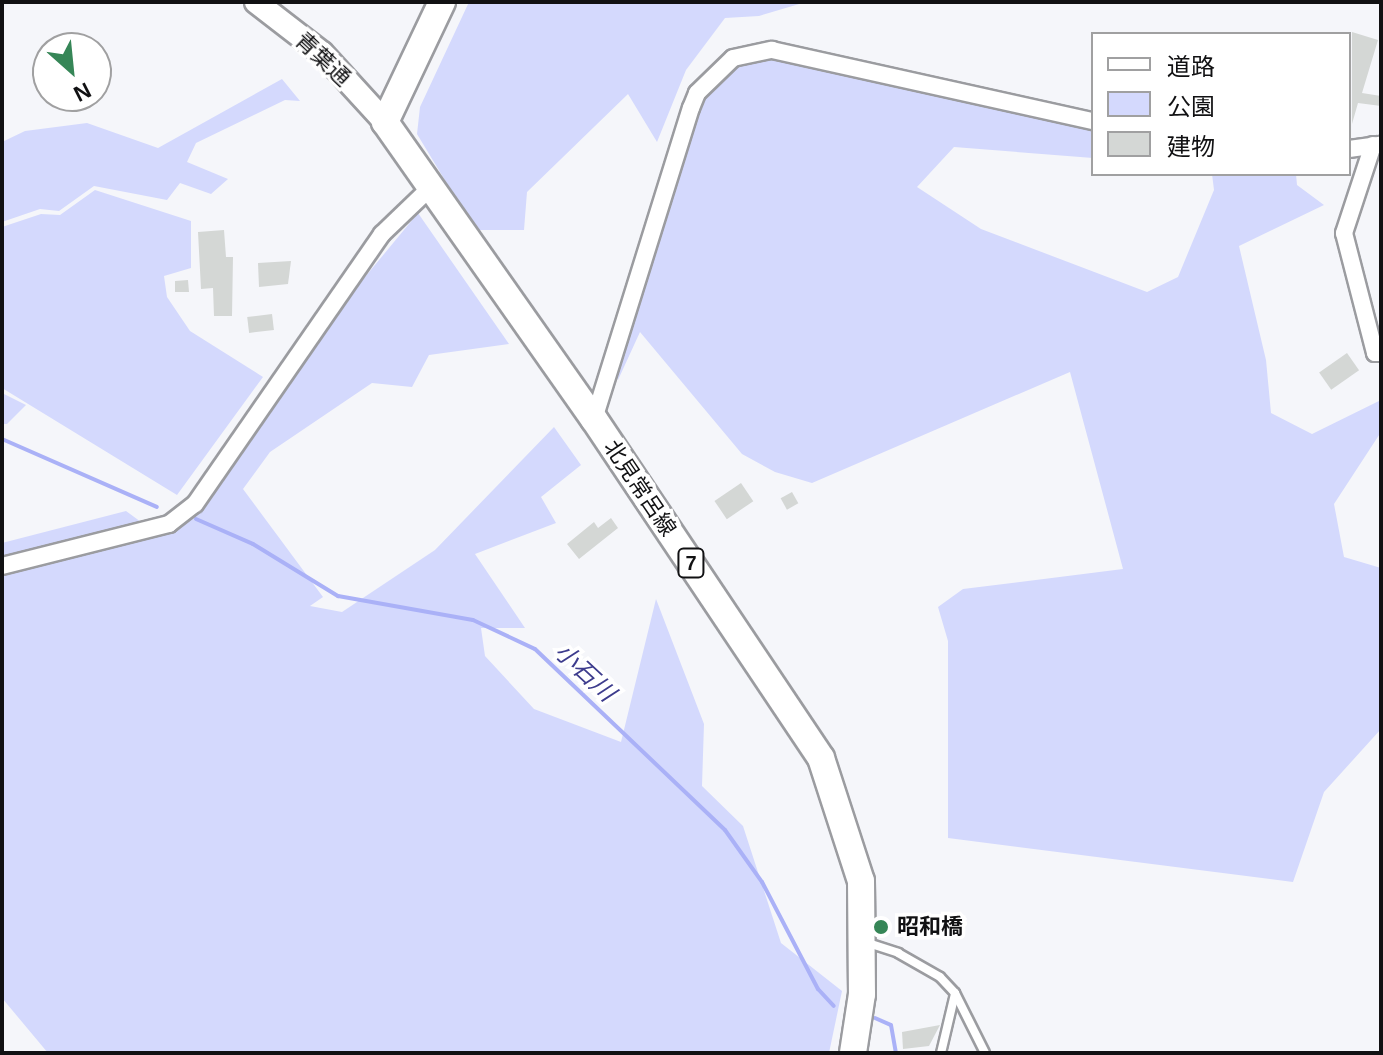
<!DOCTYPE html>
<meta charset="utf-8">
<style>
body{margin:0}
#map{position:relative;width:1383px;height:1055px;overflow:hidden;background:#f5f6fa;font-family:Helvetica,"Noto Sans JP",sans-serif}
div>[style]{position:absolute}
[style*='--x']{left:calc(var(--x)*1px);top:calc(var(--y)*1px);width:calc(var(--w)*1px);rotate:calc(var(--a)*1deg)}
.green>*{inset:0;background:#d4d9fd}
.stream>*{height:4px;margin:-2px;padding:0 2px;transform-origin:2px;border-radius:2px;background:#aab1f7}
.building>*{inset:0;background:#d4d7d5;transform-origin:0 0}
.roads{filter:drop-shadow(2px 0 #9b9ca0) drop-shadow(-2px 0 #9b9ca0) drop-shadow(0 2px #9b9ca0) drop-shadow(0 -2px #9b9ca0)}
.lane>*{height:8px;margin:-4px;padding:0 4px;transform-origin:4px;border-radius:4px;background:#fff}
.street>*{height:16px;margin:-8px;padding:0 8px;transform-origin:8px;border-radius:8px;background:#fff}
.secondary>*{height:22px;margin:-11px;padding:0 11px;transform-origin:11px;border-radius:11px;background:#fff}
.primary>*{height:26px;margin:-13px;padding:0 13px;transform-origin:13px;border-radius:13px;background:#fff}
.dots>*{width:22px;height:22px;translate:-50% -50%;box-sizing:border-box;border:4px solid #fff;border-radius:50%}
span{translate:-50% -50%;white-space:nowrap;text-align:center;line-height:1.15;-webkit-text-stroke:7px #fff;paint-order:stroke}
.shield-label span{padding:2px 6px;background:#fff;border:2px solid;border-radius:6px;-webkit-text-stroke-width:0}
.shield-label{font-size:20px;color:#111113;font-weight:700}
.street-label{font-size:22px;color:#111113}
.poi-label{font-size:22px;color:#111113;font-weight:700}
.left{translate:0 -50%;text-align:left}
.water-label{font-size:24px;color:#3d3c8d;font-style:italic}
.frame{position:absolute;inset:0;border:4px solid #111113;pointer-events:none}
.legend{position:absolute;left:1091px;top:32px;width:260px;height:144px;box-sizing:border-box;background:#fff;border:2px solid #a0a0a1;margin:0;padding:10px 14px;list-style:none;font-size:24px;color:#111113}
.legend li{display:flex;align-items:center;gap:16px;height:40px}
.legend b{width:40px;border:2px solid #a0a0a1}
.north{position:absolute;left:32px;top:32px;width:80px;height:80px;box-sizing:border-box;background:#fff;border:2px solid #a0a0a1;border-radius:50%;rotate:153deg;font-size:22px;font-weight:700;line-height:32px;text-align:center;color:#111113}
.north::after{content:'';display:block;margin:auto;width:28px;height:36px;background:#368657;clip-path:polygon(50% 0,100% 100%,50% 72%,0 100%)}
</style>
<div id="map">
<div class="green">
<i style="clip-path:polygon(469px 2px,806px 2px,759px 16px,725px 18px,686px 70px,657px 142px,628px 94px,527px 192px,524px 230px,475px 230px,417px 134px,420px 107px)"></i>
<i style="clip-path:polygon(768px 57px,943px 91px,1093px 131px,1093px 158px,954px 147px,917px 187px,981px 229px,1147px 292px,1178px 277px,1214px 190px,1212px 174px,1296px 174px,1297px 185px,1324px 205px,1239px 246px,1266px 360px,1271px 413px,1312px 434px,1381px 400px,1381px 432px,1334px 504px,1344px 557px,1381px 568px,1381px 729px,1324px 792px,1293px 882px,948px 838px,948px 641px,938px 607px,963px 589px,1123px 569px,1070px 372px,812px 483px,775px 472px,742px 454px,640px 332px,618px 380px,614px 365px,703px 90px,732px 63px)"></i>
<i style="clip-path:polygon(282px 79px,300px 101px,285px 100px,196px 143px,187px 162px,228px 179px,211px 194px,180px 183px,167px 200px,94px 186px,59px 211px,40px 209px,2px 222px,2px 142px,25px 131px,87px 123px,158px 148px)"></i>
<i style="clip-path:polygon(95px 190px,191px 221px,191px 268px,164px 276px,167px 297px,190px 331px,263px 377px,177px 495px,2px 388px,2px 227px,41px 214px,60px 215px)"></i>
<i style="clip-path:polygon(418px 213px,509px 344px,429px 355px,412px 387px,372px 383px,270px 452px,243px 489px,323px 597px,310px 606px,342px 612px,435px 550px,554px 427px,581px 465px,541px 497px,556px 523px,475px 554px,525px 628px,481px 628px,485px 656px,534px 709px,621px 742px,656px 599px,704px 724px,702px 786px,743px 826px,781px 943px,842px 991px,829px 1053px,48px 1053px,2px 998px,2px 543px,126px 511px,156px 533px,197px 513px,307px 347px)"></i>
<i style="clip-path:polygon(2px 393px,26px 405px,7px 424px,2px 424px)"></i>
</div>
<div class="stream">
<i style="--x:2;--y:439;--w:169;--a:23.7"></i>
<i style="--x:196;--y:519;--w:62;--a:23.7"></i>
<i style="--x:253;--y:544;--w:100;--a:31.5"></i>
<i style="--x:338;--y:596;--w:137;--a:10.1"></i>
<i style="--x:473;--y:620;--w:68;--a:25.1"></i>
<i style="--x:535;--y:649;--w:262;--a:43.6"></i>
<i style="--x:725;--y:830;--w:64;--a:54.6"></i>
<i style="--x:762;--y:882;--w:121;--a:62.4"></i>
<i style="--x:818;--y:989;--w:23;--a:47"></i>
<i style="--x:875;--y:1018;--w:17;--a:24"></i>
<i style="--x:891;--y:1025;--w:28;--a:80"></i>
</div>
<div class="building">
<i style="clip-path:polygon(1352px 32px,1378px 40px,1362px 93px,1381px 96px,1381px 106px,1358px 103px,1352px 124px)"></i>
<i style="clip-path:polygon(224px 230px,226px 257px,233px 257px,232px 316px,214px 316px,213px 288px,201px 289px,198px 232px)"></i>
<i style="clip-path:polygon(291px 261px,288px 284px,259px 287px,258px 263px)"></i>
<i style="clip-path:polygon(188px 280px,189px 292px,175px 292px,175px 281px)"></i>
<i style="left:272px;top:314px;width:16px;height:25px;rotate:83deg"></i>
<i style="left:1347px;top:353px;width:21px;height:34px;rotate:55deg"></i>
<i style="left:741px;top:483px;width:22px;height:32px;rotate:56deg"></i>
<i style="left:792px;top:492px;width:13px;height:13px;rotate:61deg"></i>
<i style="clip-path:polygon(611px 518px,618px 528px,579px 559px,567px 544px,594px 522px,598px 528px)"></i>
<i style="clip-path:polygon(940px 1025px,929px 1046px,903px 1049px,902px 1032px)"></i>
</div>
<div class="roads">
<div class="lane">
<i style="--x:865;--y:942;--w:35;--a:18"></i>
<i style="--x:898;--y:953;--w:48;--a:29.7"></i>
<i style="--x:940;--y:977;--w:22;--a:47"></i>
<i style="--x:955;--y:993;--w:67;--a:63.4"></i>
<i style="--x:941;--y:1053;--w:61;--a:-76.7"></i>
</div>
<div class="street">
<i style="--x:1373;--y:145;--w:93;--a:108.2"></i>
<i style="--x:1344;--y:233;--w:124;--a:75.5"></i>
<i style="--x:1375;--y:353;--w:6;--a:0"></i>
<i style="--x:1349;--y:149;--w:30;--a:-8"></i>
<i style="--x:594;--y:419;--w:326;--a:-72.7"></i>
<i style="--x:691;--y:108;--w:16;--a:-68"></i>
<i style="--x:697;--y:93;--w:50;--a:-44.2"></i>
<i style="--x:733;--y:58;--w:40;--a:-12"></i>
<i style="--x:772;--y:50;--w:329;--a:12.5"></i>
<i style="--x:2;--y:566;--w:172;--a:-14.1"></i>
<i style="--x:169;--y:524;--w:33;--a:-38"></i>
<i style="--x:195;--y:504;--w:328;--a:-55.3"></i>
<i style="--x:382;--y:234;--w:68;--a:-43.8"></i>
</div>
<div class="secondary">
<i style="--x:256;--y:2;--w:83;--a:37.7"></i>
<i style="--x:322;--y:53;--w:93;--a:47.6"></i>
</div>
<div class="primary">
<i style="--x:442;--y:2;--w:133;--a:115.4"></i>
<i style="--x:385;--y:122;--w:363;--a:54.9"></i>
<i style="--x:594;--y:419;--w:408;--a:56.2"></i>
<i style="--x:821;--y:758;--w:129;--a:72"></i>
<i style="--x:861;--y:881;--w:113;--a:89.5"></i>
<i style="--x:862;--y:994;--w:60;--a:98.7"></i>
</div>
</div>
<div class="dots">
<i style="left:881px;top:927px;background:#368657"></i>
</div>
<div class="shield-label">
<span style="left:691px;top:563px">7</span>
</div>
<div class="street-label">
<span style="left:323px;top:59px;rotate:43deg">青葉通</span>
<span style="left:640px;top:488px;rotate:56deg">北見常呂線</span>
</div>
<div class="poi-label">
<span class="left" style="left:897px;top:927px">昭和橋</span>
</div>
<div class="water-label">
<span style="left:585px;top:672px;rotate:43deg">小石川</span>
</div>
<div class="frame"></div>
<ul class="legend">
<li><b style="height:10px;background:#fff"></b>道路</li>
<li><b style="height:22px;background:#d4d9fd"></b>公園</li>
<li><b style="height:22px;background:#d4d7d5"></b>建物</li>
</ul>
<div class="north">N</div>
</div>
